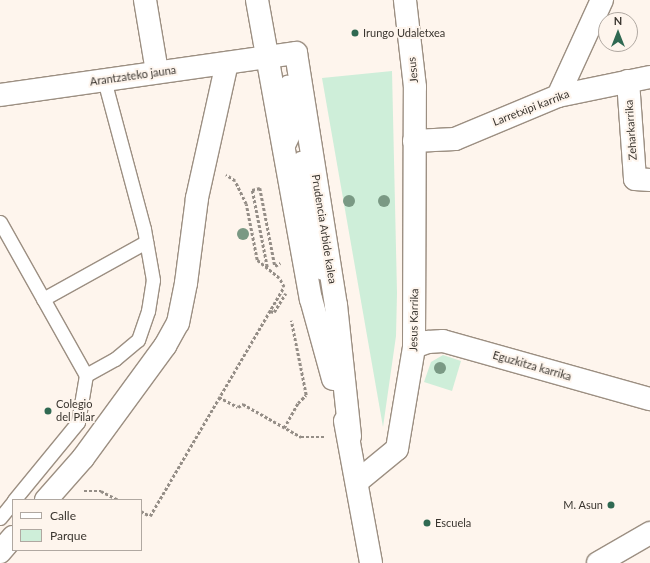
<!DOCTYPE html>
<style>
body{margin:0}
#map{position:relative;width:650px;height:563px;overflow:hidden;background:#fef5ed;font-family:Lato,sans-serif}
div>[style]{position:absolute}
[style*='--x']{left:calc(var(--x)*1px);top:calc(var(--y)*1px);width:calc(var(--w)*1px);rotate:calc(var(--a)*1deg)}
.green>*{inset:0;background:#ceeed9}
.path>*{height:2.5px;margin-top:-1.25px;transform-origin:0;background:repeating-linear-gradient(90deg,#958e87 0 3px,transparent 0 5px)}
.roads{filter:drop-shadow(1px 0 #9c8f82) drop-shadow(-1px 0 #9c8f82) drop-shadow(0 1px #9c8f82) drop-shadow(0 -1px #9c8f82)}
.lane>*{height:13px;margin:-6.5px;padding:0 6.5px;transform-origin:6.5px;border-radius:6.5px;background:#fff}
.street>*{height:22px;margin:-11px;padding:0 11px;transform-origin:11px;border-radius:11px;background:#fff}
.trees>*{width:12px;height:12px;margin:-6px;border-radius:50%;background:#7a9984}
.dots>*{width:11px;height:11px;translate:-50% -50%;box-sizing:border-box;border:2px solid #fef5ed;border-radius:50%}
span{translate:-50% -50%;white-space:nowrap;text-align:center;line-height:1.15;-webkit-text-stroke:4px #fef5ed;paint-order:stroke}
.poi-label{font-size:11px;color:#3a352f}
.left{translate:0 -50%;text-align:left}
.right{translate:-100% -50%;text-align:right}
.street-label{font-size:11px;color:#3a352f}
.legend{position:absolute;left:12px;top:499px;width:130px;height:52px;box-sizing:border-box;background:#fef5ed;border:1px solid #b0a8a1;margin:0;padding:5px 7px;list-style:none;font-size:12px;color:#3a352f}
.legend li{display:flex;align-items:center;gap:8px;height:20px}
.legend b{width:20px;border:1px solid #b0a8a1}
.north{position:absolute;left:598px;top:12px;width:40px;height:40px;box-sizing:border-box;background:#fef5ed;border:1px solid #b0a8a1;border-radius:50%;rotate:0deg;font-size:11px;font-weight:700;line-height:16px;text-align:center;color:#3a352f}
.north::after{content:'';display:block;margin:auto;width:14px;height:18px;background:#306952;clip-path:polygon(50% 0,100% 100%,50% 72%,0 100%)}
</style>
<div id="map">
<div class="green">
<i style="clip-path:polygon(392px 71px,397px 293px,396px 336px,383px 427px,322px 78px)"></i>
<i style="clip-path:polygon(443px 355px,461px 361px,452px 391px,424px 382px,431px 362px)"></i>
</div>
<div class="path">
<i style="--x:267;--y:267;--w:78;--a:-101"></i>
<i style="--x:252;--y:190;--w:8;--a:-14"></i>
<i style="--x:260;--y:188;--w:79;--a:79.1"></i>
<i style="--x:275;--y:266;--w:6;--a:-31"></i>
<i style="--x:270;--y:311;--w:4;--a:14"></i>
<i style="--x:274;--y:312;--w:22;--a:-58"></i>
<i style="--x:219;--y:397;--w:21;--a:28"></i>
<i style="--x:238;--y:407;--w:6;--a:-31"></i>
<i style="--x:243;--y:404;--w:67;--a:29.6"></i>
<i style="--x:301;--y:437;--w:24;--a:0"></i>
<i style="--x:284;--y:428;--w:29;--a:-61"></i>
<i style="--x:298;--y:403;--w:11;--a:-45"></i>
<i style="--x:306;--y:395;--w:76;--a:-101.3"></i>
<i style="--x:84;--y:491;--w:17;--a:0"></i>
<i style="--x:101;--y:491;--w:20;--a:27"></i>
<i style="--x:141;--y:511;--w:10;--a:29"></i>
<i style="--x:150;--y:516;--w:265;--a:-59.7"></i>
<i style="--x:284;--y:287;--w:10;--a:-119"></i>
<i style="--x:279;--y:278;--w:28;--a:-141"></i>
<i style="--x:257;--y:260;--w:57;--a:-101.1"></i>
<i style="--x:246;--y:204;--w:25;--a:-116"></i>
<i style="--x:235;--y:181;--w:11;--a:-146"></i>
</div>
<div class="roads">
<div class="lane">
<i style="--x:285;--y:152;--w:23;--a:-65"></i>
<i style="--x:295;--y:131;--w:50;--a:-99.3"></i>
<i style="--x:300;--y:158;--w:60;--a:82.3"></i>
<i style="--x:308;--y:217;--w:57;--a:76.9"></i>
<i style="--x:0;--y:222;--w:176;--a:60.7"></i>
<i style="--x:86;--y:375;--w:48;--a:99.7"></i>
<i style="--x:78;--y:422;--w:101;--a:129.4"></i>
<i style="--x:43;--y:299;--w:118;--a:-29"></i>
<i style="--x:86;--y:375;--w:33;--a:-29"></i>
<i style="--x:115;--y:359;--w:30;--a:-40"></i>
<i style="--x:138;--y:340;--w:31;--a:-71"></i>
<i style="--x:148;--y:311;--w:31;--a:-81"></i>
<i style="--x:153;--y:280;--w:52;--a:-100"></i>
<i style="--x:144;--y:229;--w:154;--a:-105"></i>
<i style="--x:0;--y:518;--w:21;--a:-51"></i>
</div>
<div class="street">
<i style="--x:145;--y:0;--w:73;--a:80.5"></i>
<i style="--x:257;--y:0;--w:304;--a:79.8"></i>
<i style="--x:311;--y:299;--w:83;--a:74.6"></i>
<i style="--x:628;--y:81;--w:98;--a:85.9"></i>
<i style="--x:635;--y:179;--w:15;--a:4"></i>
<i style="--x:0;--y:95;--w:299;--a:-8.1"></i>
<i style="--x:296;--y:53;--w:255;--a:81"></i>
<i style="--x:336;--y:305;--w:132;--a:83.9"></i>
<i style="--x:558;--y:96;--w:106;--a:-65.4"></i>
<i style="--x:414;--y:141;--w:41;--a:-2.8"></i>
<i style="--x:455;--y:139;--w:112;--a:-22.7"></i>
<i style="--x:558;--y:96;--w:94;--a:-11.7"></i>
<i style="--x:414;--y:347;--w:15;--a:-20"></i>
<i style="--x:428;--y:342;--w:15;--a:-4"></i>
<i style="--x:443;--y:341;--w:215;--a:15.7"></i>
<i style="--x:345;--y:421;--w:144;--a:79.6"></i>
<i style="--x:358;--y:481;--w:50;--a:-39.4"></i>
<i style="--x:397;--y:449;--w:103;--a:-80.5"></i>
<i style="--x:414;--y:347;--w:260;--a:-89.8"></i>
<i style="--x:415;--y:87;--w:88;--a:-96.6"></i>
<i style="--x:46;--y:500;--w:56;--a:-48.6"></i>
<i style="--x:83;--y:458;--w:139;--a:-53.8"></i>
<i style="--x:165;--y:346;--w:26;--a:-61"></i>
<i style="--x:178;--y:323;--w:41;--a:-78.7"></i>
<i style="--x:186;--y:283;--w:86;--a:-82.6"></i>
<i style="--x:197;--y:198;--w:138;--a:-77.5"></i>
<i style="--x:0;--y:552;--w:20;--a:-49"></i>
<i style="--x:598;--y:563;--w:60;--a:-30"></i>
</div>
</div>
<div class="trees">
<i style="left:349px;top:201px"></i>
<i style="left:384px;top:201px"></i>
<i style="left:243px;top:234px"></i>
<i style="left:440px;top:368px"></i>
</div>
<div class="dots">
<i style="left:355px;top:33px;background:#306952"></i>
<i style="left:48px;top:411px;background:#306952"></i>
<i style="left:611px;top:505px;background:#306952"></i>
<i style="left:427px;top:523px;background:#306952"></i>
</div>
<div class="poi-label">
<span class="left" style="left:363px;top:33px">Irungo Udaletxea</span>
<span class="left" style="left:56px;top:411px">Colegio<br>del Pilar</span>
<span class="right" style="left:603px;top:505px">M. Asun</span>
<span class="left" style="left:435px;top:523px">Escuela</span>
</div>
<div class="street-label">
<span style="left:413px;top:70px;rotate:-96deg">Jesus</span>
<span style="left:133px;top:76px;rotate:-8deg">Arantzateko jauna</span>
<span style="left:531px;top:108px;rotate:-21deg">Larretxipi karrika</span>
<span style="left:631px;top:130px;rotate:-94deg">Zeharkarrika</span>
<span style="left:324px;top:229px;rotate:81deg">Prudencia Arbide kalea</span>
<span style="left:414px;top:320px;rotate:-89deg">Jesus Karrika</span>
<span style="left:532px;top:366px;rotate:16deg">Eguzkitza karrika</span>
</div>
<ul class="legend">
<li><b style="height:5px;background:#fff"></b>Calle</li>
<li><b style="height:11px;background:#ceeed9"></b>Parque</li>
</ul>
<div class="north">N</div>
</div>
